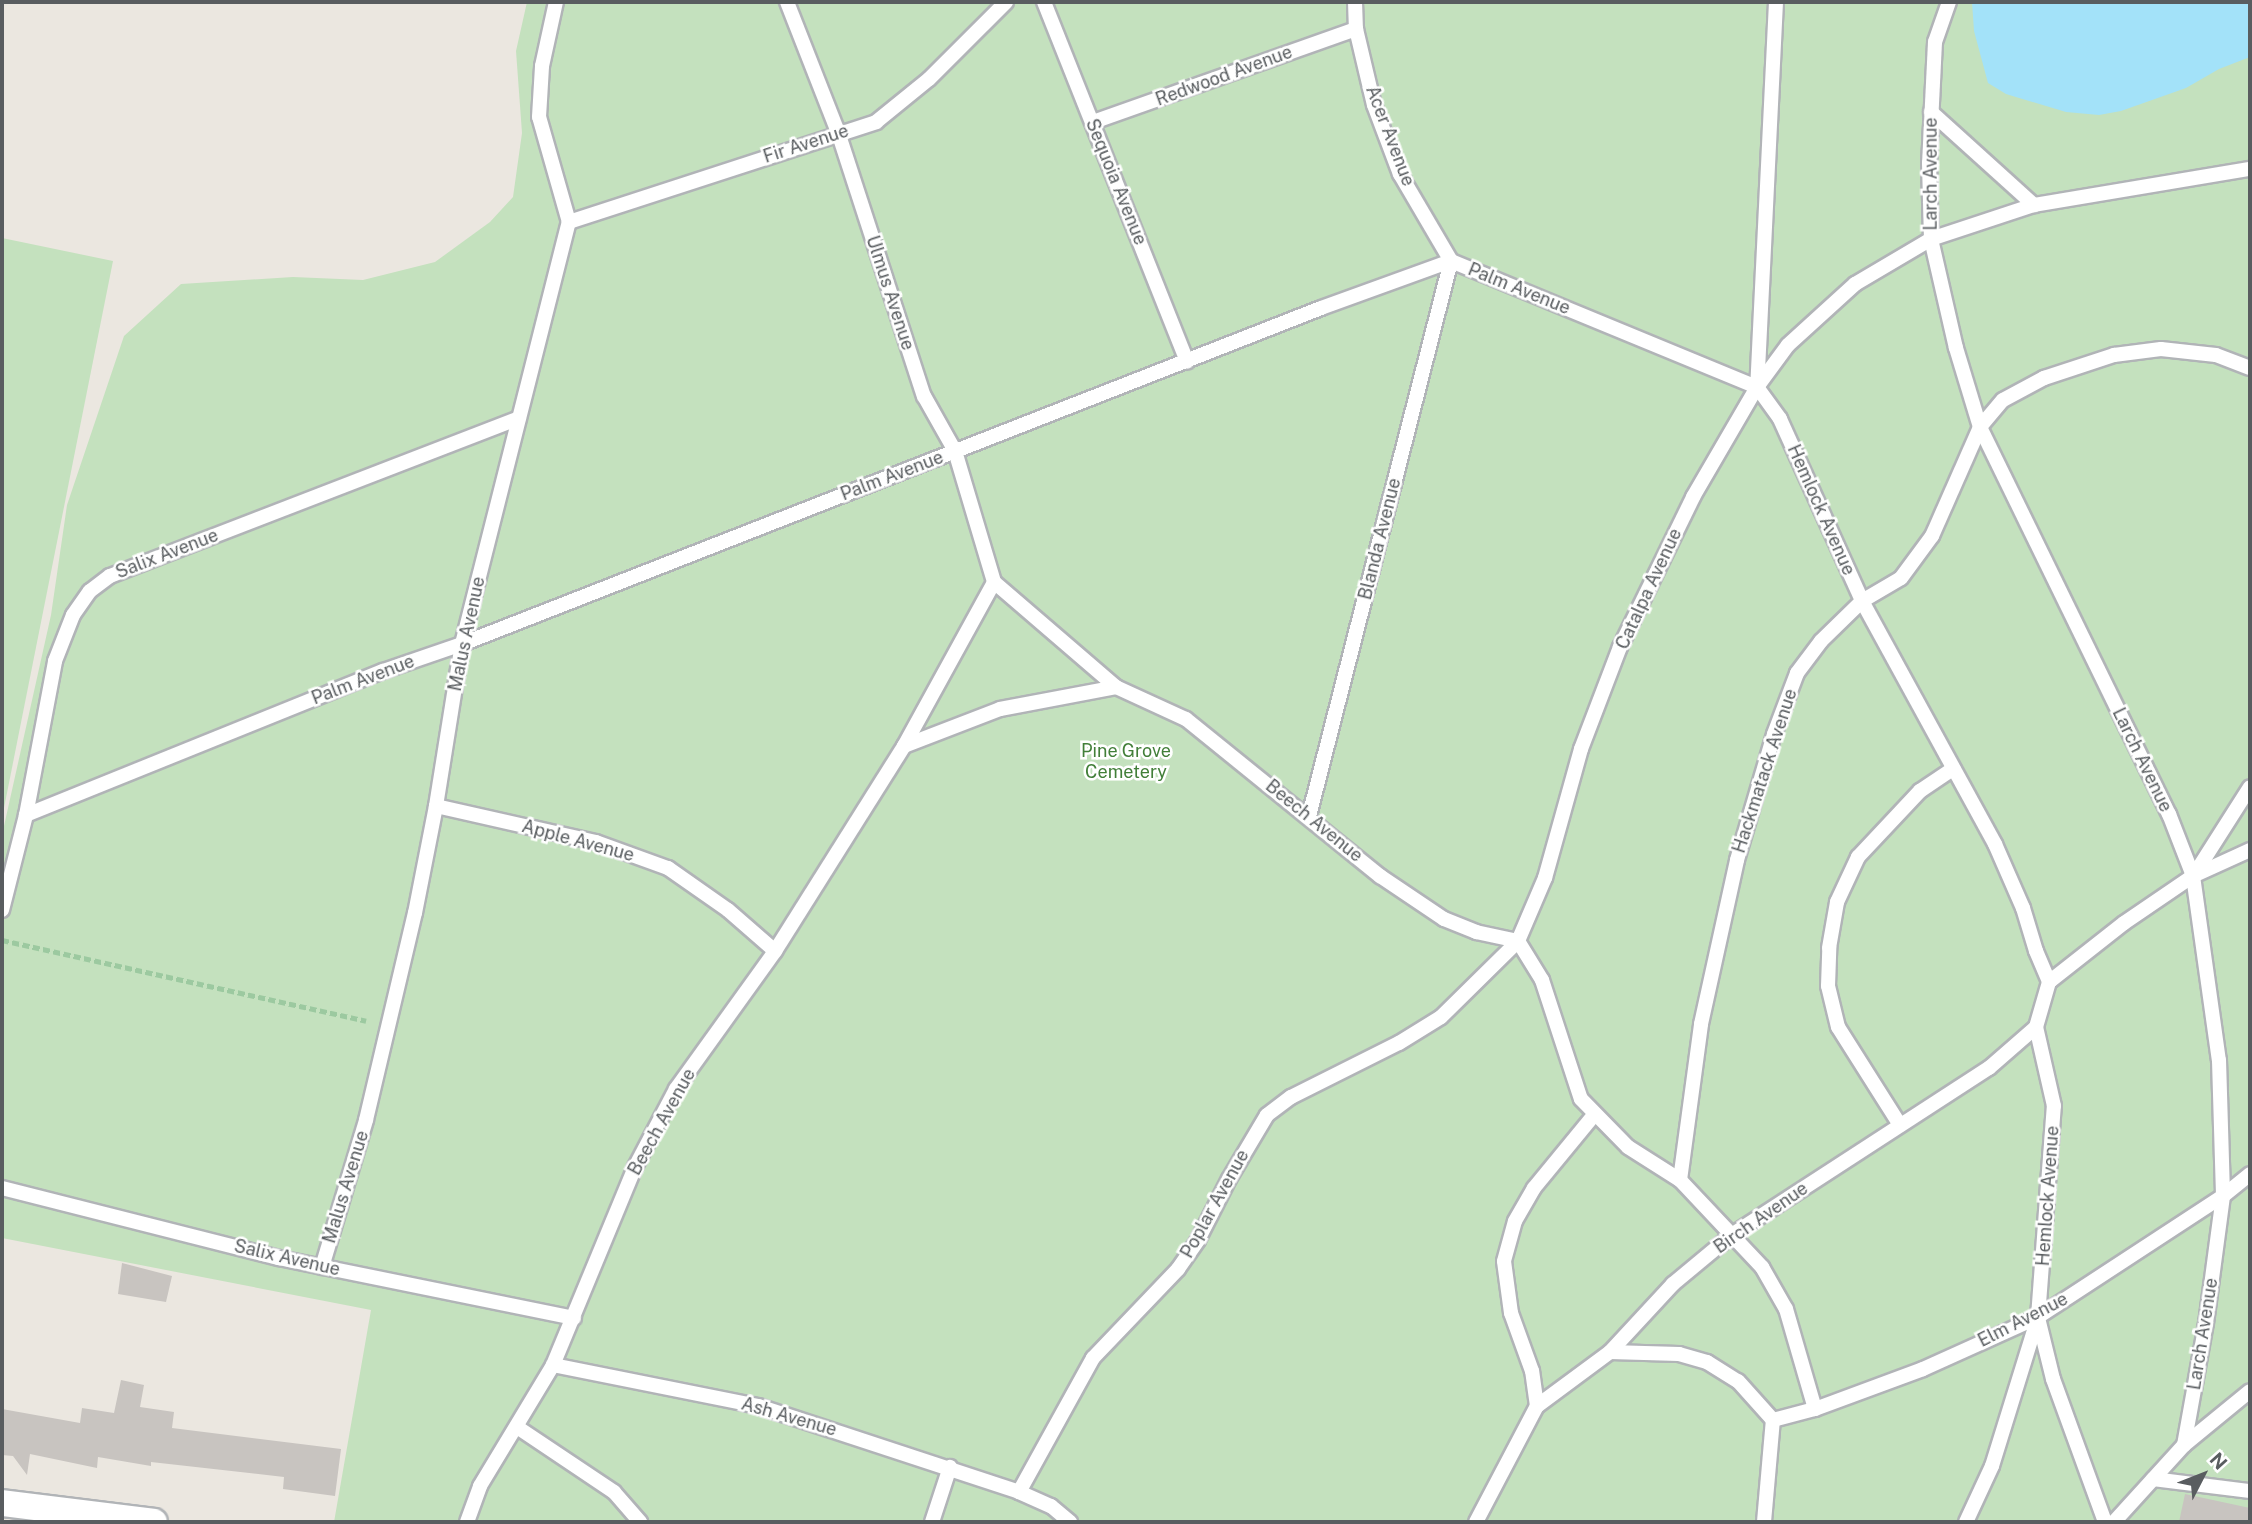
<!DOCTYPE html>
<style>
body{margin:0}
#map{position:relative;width:2252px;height:1524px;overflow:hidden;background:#ebe7e0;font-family:"Public Sans",sans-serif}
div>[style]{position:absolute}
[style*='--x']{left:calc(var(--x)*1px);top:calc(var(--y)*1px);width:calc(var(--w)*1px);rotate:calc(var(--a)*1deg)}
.green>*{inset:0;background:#c4e1be}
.water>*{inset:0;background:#a3e2f9}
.building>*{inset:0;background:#c8c4c0}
.path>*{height:4.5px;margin-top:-2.25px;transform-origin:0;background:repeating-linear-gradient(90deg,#9cc9a0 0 7px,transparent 0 10.5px)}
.roads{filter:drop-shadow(2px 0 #b1b4b7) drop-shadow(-2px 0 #b1b4b7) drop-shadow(0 2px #b1b4b7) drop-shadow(0 -2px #b1b4b7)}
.service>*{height:14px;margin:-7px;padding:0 7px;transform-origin:7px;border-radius:7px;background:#fff}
.minor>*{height:26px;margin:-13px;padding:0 13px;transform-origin:13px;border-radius:13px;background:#fff}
span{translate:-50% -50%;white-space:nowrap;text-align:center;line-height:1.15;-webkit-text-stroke:5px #fff;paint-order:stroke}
.street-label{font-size:18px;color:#595d60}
.park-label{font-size:18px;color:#427f39}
.frame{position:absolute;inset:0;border:4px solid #595d60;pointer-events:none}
.north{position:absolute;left:2168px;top:1440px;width:70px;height:70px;-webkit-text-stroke:5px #fff;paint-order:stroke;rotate:48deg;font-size:19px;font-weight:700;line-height:28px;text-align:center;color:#595d60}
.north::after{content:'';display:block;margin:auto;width:24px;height:32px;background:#595d60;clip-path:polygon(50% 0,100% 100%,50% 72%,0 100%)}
</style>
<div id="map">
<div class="green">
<i style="clip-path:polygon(527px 2px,2250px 2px,2250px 1522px,334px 1522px,371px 1310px,2px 1238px,2px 835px,51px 615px,67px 505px,124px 336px,181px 284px,293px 277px,363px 280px,435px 262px,490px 222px,513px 197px,522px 133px,516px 51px)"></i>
<i style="clip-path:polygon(2px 238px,113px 261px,2px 818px)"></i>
</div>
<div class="water">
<i style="clip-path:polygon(1972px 2px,2250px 2px,2250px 57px,2219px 69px,2186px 88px,2121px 111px,2099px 115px,2066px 112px,2006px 94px,1988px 83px,1974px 31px)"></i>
</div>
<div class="building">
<i style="clip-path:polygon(122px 1263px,172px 1276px,166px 1302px,118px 1294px)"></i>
<i style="clip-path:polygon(121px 1380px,144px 1385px,140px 1407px,174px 1412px,172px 1428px,341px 1449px,335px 1496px,283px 1489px,284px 1477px,151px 1462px,151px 1466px,98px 1457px,97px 1468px,30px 1454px,27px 1475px,13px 1456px,2px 1455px,2px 1409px,80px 1423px,82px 1408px,114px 1413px)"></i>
<i style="clip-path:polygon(2185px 1494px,2250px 1508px,2250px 1522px,2179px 1522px)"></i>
</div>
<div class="path">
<i style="--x:2;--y:940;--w:373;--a:12.5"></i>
</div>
<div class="roads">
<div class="service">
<i style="--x:787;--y:2;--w:140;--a:68.6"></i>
<i style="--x:838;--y:132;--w:278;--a:72"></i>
<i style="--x:924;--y:396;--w:63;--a:60.6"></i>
<i style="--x:955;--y:451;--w:137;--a:73.4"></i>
<i style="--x:1044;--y:2;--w:387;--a:68.3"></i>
<i style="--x:1355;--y:2;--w:27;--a:88"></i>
<i style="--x:1356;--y:29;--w:78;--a:76.7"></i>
<i style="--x:1374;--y:105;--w:74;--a:69.4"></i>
<i style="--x:1400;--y:174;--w:101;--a:59.6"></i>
<i style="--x:1776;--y:2;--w:385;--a:92.8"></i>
<i style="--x:1757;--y:387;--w:39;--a:54"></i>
<i style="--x:1780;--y:419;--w:200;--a:65.7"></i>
<i style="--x:1862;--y:601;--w:277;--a:61.3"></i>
<i style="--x:1995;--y:844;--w:70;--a:66.4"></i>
<i style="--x:2023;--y:908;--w:45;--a:73.2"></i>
<i style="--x:2036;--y:951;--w:34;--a:67"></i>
<i style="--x:1949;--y:2;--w:42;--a:109.3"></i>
<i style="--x:1935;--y:42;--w:121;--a:92.8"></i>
<i style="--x:1929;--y:163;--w:76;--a:88.5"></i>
<i style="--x:1931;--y:239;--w:112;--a:77.1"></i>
<i style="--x:1956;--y:348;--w:83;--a:73.1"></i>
<i style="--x:1980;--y:427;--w:431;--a:64"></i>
<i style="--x:2169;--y:814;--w:66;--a:68.8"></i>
<i style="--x:2193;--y:876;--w:186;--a:82"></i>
<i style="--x:2219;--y:1060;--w:136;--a:88.3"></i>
<i style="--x:2223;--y:1196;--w:128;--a:97.6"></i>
<i style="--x:2206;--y:1323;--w:124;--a:100.2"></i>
<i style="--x:1931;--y:112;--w:139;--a:42.1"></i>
<i style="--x:2034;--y:205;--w:219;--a:-9.5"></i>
<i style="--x:1093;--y:122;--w:279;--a:-19.5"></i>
<i style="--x:569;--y:222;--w:323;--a:-18"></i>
<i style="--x:876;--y:122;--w:68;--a:-39.1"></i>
<i style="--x:929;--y:79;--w:109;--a:-45"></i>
<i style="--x:904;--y:746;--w:103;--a:-21.1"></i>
<i style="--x:1000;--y:709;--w:118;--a:-10.7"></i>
<i style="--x:436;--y:806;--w:164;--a:12.7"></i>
<i style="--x:596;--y:842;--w:77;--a:19.9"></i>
<i style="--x:668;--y:868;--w:73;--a:35"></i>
<i style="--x:728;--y:910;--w:62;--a:41.1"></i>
<i style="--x:26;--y:815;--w:385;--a:-22"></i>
<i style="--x:383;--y:671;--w:83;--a:-18.9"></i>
<i style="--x:462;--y:644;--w:922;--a:-21.36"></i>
<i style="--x:1321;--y:308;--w:138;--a:-19.9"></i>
<i style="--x:1451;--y:261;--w:331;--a:22.4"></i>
<i style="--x:1309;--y:816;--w:573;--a:-75.65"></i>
<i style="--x:2194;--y:875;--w:104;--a:-57.5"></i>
<i style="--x:2;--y:910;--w:98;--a:-75.8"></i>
<i style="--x:26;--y:815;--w:157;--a:-79.3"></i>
<i style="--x:55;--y:661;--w:49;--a:-68.6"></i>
<i style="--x:73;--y:615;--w:29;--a:-55"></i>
<i style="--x:90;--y:591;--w:25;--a:-37"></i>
<i style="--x:110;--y:576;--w:438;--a:-21.1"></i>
<i style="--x:1518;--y:941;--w:46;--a:58.4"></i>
<i style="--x:1542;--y:980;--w:125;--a:71.9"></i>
<i style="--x:1581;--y:1099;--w:67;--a:45.6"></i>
<i style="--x:1628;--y:1147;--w:62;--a:32.4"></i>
<i style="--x:1680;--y:1180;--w:120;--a:46.7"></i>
<i style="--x:1762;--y:1267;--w:48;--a:60.3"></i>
<i style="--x:1786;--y:1309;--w:104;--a:73.8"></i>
<i style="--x:2049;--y:982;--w:95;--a:-38.2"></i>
<i style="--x:2124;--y:923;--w:83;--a:-34.3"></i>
<i style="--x:2193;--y:876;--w:63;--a:-24.5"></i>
<i style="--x:1900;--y:1125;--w:116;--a:-122.3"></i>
<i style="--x:1838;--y:1027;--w:42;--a:-103.7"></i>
<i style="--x:1828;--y:986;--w:38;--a:-88"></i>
<i style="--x:1829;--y:948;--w:47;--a:-80.1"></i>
<i style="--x:1837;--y:902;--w:50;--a:-65"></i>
<i style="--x:1858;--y:857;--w:91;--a:-46.8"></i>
<i style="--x:1920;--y:791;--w:40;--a:-34"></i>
<i style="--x:1680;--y:1180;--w:157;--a:-82.3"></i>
<i style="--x:1701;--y:1024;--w:168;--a:-77.6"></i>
<i style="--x:1737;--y:860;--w:131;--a:-73.6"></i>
<i style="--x:1774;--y:734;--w:65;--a:-69.3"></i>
<i style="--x:1797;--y:673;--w:40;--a:-53"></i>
<i style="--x:1821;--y:641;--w:57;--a:-44.3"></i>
<i style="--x:1862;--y:601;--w:45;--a:-30.5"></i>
<i style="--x:1901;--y:578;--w:52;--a:-53.6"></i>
<i style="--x:1932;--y:536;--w:119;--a:-66.2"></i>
<i style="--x:1980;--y:427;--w:35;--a:-50"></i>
<i style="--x:2003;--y:400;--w:47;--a:-28.2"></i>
<i style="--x:2044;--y:378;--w:74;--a:-18.2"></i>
<i style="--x:2114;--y:355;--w:47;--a:-7.3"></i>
<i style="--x:2161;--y:349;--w:55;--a:6.2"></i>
<i style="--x:2216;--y:355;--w:36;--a:21"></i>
<i style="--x:2;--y:1188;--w:286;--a:14.2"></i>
<i style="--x:279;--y:1258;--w:301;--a:11.5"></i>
<i style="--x:322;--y:1267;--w:153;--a:-73.3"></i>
<i style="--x:366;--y:1120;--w:213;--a:-76.7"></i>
<i style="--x:415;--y:913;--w:109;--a:-78.9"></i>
<i style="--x:436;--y:806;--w:164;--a:-80.9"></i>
<i style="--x:462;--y:644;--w:435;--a:-75.8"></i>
<i style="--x:569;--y:222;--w:109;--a:-105.9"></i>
<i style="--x:539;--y:117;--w:51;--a:-86.6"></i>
<i style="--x:542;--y:66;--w:66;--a:-77.7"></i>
<i style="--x:2038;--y:1318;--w:63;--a:76.2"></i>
<i style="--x:2053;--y:1379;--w:152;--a:70"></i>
<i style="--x:1610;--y:1352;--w:69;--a:1.7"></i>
<i style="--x:1679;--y:1354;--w:29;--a:16"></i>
<i style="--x:1707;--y:1362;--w:36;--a:32"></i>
<i style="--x:1738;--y:1381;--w:52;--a:48.1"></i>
<i style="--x:553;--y:1365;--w:209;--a:11.3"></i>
<i style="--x:758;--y:1406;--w:275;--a:18.2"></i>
<i style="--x:1019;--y:1492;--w:35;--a:24"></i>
<i style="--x:1051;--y:1506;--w:25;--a:40"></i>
<i style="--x:1537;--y:1406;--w:35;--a:-98"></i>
<i style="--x:1532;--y:1371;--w:62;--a:-109.9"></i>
<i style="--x:1511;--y:1313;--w:52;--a:-97.7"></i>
<i style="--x:1504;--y:1261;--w:41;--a:-74.6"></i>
<i style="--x:1515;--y:1221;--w:38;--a:-60"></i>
<i style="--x:1534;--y:1188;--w:94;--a:-50.6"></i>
<i style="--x:1773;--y:1420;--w:43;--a:-14.7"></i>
<i style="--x:1815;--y:1409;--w:115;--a:-20.3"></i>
<i style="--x:1923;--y:1369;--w:126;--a:-24.3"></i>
<i style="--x:2038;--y:1317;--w:221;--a:-33.2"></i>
<i style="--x:2223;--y:1196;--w:35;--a:-39"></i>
<i style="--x:517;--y:1427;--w:117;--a:33.8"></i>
<i style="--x:614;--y:1492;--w:40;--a:49"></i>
<i style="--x:2153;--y:1479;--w:98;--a:7.1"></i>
<i style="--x:1019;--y:1492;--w:153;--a:-61.1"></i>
<i style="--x:1093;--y:1358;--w:123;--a:-46.3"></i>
<i style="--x:1178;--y:1269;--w:35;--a:-55"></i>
<i style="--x:1198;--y:1240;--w:68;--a:-63.1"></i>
<i style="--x:1229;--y:1179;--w:74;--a:-59.3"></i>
<i style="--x:1267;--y:1115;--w:30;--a:-37"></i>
<i style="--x:1291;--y:1097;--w:121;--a:-26.6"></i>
<i style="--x:1399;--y:1043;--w:49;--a:-31.8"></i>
<i style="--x:1441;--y:1017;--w:108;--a:-44.6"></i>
<i style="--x:1518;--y:941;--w:69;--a:-66.8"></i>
<i style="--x:1545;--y:878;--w:134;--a:-74.4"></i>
<i style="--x:1581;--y:749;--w:109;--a:-69.1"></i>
<i style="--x:1620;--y:647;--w:167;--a:-64"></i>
<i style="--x:1693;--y:497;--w:127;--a:-59.8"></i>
<i style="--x:1757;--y:387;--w:52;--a:-53.6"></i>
<i style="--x:1788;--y:345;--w:91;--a:-42.3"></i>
<i style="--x:1855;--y:284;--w:88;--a:-30.6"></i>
<i style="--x:1931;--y:239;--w:108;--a:-18.3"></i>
<i style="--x:467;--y:1522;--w:38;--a:-70"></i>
<i style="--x:480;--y:1486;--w:141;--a:-58.9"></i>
<i style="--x:553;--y:1365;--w:214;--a:-67.5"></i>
<i style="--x:635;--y:1167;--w:88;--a:-62.3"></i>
<i style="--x:676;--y:1089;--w:170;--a:-54.3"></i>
<i style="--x:775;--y:951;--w:242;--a:-57.8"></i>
<i style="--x:904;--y:746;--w:187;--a:-61.2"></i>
<i style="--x:994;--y:582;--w:161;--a:40.7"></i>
<i style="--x:1116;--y:687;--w:77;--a:24.6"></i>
<i style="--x:1186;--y:719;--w:250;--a:39"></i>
<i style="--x:1380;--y:876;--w:77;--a:33.9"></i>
<i style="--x:1444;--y:919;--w:35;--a:22"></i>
<i style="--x:1476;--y:932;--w:43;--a:12.1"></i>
<i style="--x:932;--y:1522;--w:58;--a:-71.9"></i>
<i style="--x:1476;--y:1522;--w:131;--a:-62.3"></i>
<i style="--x:1537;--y:1406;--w:91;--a:-36.5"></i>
<i style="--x:1610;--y:1352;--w:93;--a:-47.2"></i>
<i style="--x:1673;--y:1284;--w:78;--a:-39.8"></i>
<i style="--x:1733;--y:1234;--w:305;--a:-33"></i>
<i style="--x:1989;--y:1068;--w:62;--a:-41.1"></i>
<i style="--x:2036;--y:1027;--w:47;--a:-73.9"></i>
<i style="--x:1764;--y:1522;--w:102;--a:-85"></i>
<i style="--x:1966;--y:1522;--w:62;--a:-65.1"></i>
<i style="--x:1992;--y:1466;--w:156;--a:-72.8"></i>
<i style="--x:2038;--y:1317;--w:212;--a:-85.7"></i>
<i style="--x:2054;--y:1106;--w:81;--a:-102.8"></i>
<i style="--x:2114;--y:1522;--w:104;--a:-47.7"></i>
<i style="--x:2184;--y:1445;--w:85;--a:-39.3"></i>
</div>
<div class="minor">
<i style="--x:2;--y:1503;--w:153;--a:7.1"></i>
</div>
</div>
<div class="street-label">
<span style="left:1224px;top:76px;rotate:-20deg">Redwood Avenue</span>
<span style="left:1390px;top:136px;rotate:69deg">Acer Avenue</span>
<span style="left:806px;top:144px;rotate:-18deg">Fir Avenue</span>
<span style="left:1931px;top:174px;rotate:-90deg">Larch Avenue</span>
<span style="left:1116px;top:182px;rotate:68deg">Sequoia Avenue</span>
<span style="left:1519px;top:289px;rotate:22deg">Palm Avenue</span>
<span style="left:890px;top:293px;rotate:72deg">Ulmus Avenue</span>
<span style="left:892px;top:476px;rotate:-21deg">Palm Avenue</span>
<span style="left:1821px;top:510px;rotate:66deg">Hemlock Avenue</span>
<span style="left:1380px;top:539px;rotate:-76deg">Blanda Avenue</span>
<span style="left:167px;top:554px;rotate:-21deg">Salix Avenue</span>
<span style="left:1649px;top:589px;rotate:-65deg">Catalpa Avenue</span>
<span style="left:467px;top:634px;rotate:-78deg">Malus Avenue</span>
<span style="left:363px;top:680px;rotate:-21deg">Palm Avenue</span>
<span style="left:2142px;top:760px;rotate:64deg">Larch Avenue</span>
<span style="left:1765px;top:771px;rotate:-72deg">Hackmatack Avenue</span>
<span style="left:1314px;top:821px;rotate:39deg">Beech Avenue</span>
<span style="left:578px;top:841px;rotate:15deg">Apple Avenue</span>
<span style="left:662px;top:1122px;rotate:-61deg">Beech Avenue</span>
<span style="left:346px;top:1187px;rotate:-73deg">Malus Avenue</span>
<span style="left:2048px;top:1196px;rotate:-86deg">Hemlock Avenue</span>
<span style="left:1215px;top:1204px;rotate:-61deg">Poplar Avenue</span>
<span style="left:1761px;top:1218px;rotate:-35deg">Birch Avenue</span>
<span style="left:287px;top:1258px;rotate:13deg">Salix Avenue</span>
<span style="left:2023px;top:1320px;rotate:-27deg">Elm Avenue</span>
<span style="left:2203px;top:1334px;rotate:-81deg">Larch Avenue</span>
<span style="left:789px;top:1417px;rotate:16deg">Ash Avenue</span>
</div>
<div class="park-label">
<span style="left:1126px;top:762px">Pine Grove<br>Cemetery</span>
</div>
<div class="frame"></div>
<div class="north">N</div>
</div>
